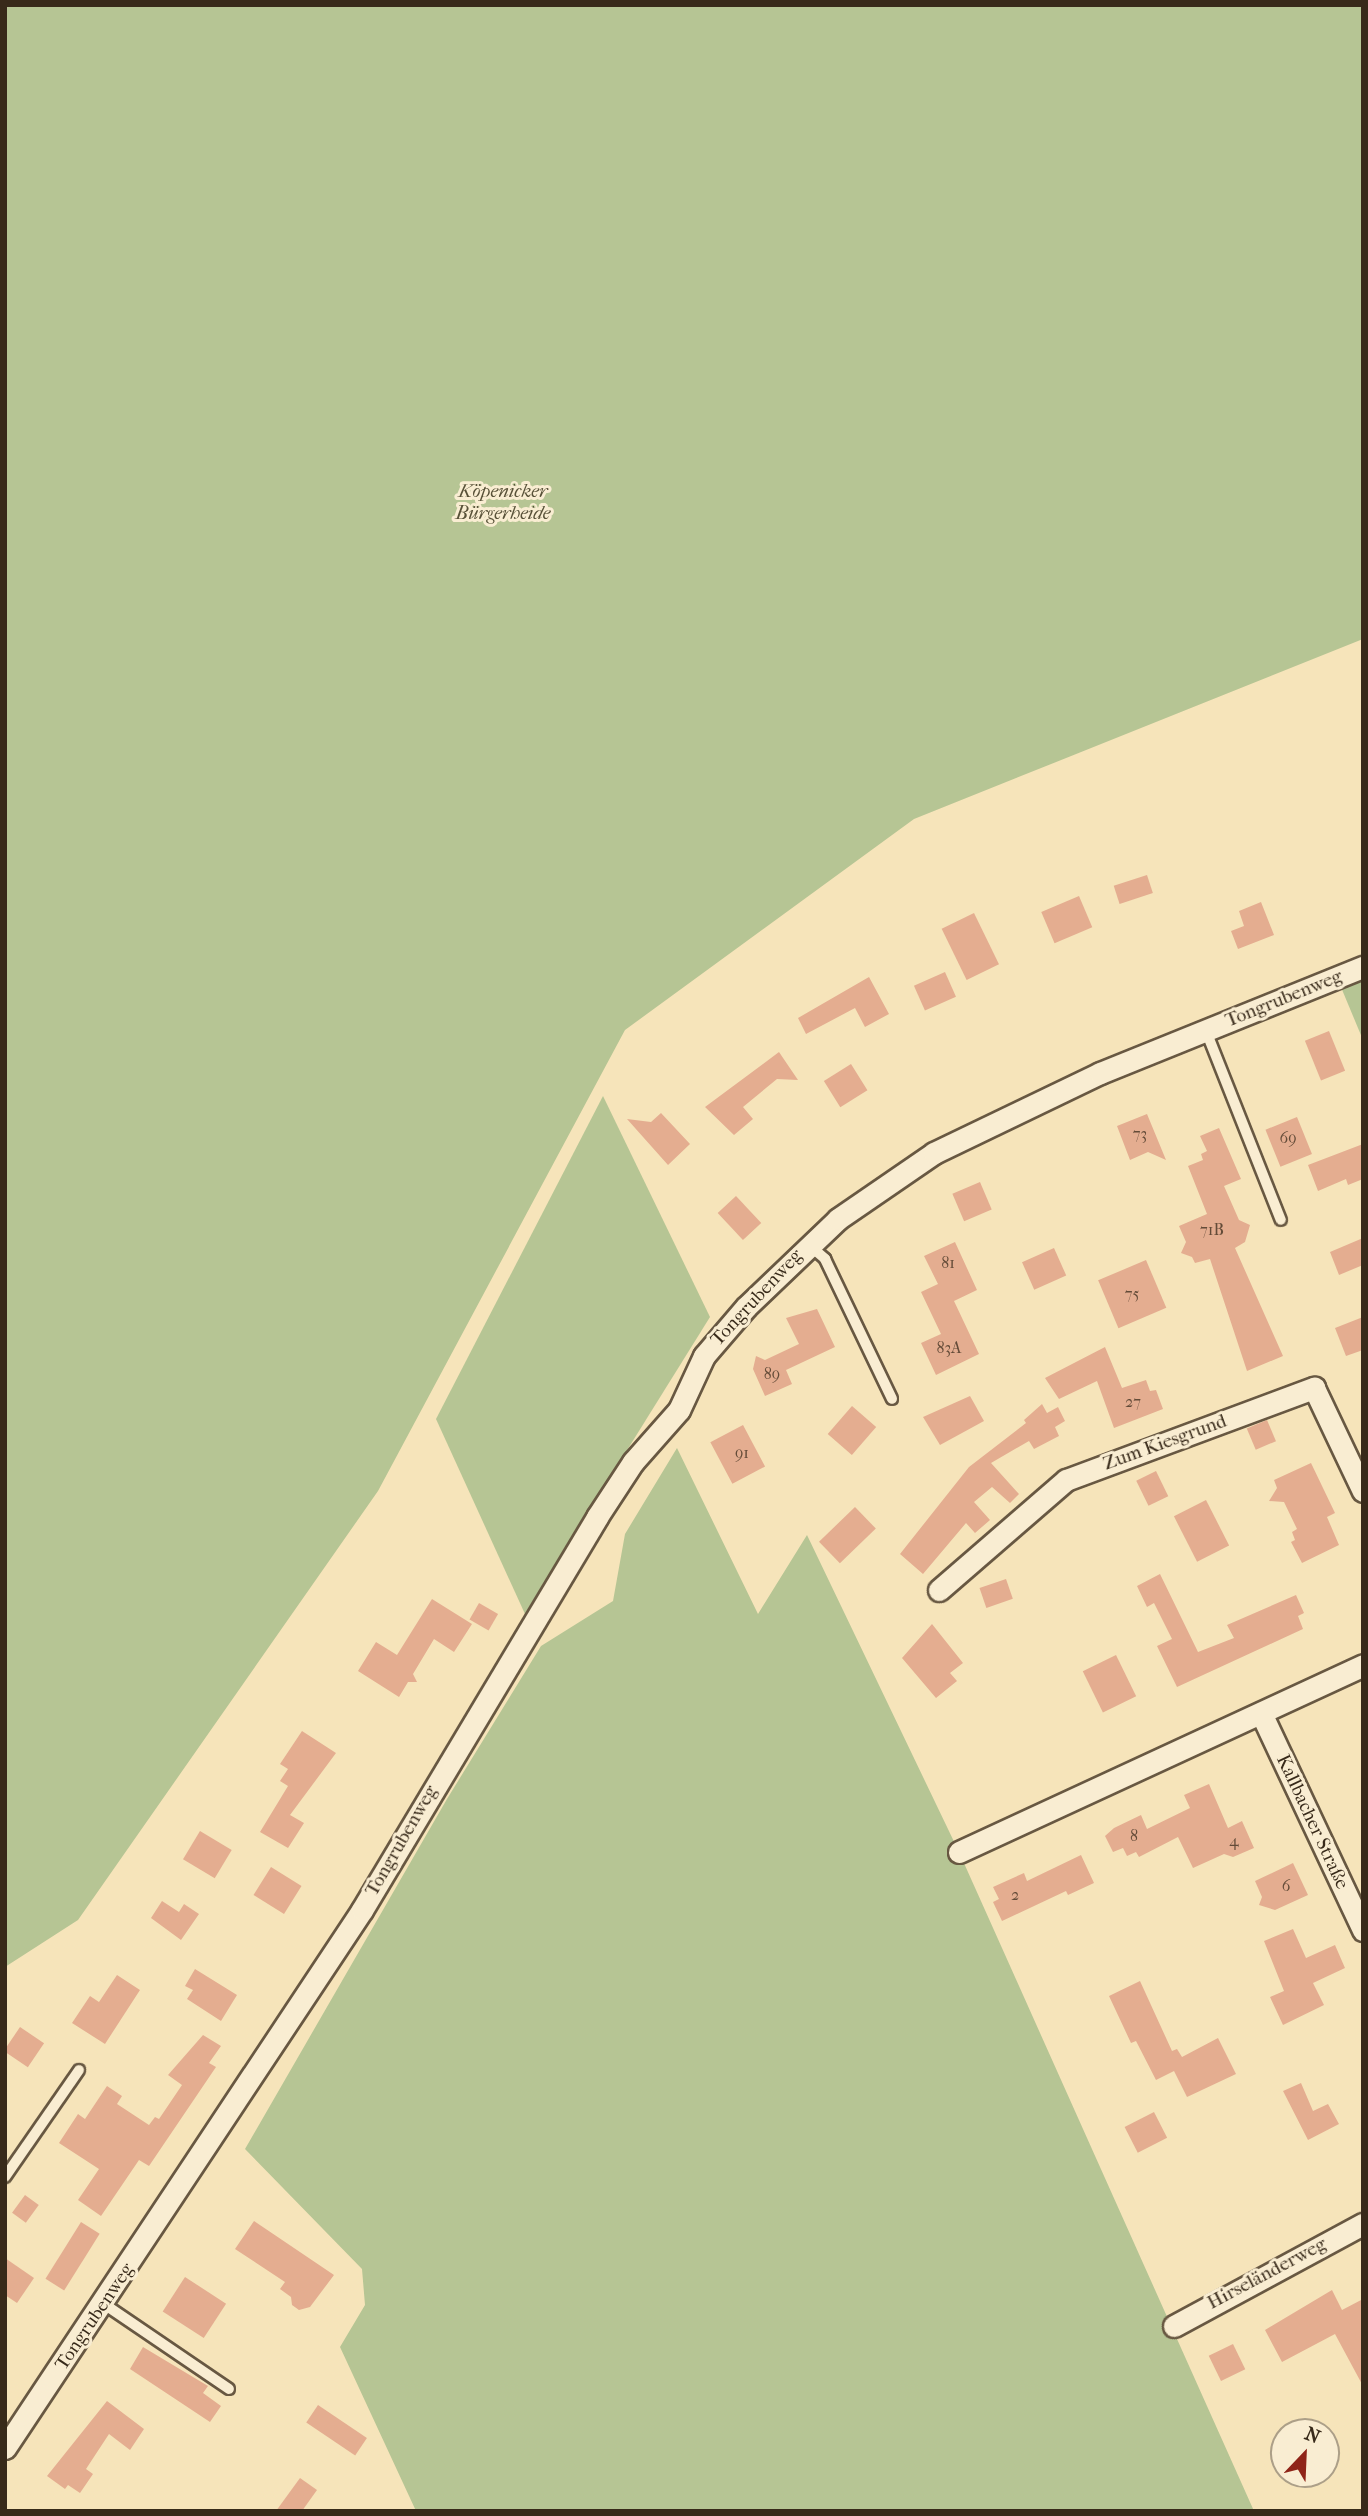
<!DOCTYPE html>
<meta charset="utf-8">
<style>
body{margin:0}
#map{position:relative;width:1368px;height:2516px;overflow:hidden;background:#f6e4ba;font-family:"IM FELL French Canon",serif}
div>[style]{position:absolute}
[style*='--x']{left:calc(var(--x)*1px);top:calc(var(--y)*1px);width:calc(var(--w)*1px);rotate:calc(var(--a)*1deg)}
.green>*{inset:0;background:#b6c594}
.building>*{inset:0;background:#e4ad90;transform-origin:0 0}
.roads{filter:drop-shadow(2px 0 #685842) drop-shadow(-2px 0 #685842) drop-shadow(0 2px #685842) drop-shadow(0 -2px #685842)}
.service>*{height:10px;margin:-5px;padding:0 5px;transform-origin:5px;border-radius:5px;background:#f9edd2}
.minor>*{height:21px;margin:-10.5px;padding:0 10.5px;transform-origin:10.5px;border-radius:10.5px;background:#f9edd2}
span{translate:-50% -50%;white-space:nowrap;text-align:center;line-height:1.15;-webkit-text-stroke:6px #f9edd2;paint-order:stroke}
.number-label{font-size:16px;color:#634b38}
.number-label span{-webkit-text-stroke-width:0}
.park-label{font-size:19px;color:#585138;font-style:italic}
.street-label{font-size:19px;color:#382a1a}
.frame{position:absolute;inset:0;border:7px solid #382a1a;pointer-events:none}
.north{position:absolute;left:1270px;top:2418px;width:70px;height:70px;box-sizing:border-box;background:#f9edd2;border:2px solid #ac9f88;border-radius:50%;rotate:23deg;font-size:19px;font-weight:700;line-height:28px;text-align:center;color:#382a1a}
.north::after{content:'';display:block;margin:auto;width:24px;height:32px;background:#8f2418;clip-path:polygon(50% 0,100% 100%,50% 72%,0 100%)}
</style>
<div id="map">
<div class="green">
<i style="clip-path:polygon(5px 5px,1363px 5px,1363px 639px,914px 819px,625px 1030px,378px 1491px,78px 1920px,5px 1967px)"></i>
<i style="clip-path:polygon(1363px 970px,1363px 1040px,1338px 980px)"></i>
<i style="clip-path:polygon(603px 1096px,710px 1317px,525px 1614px,436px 1419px)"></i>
<i style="clip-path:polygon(677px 1448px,758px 1614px,807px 1535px,959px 1852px,1254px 2511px,416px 2511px,340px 2347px,365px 2305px,362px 2269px,245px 2149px,447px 1799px,541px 1646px,613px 1601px,625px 1534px)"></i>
</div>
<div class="building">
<i style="left:1147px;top:875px;width:19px;height:35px;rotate:72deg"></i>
<i style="left:1079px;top:896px;width:34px;height:41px;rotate:67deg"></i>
<i style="clip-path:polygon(1261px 902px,1274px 935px,1238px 949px,1231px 931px,1244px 926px,1239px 911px)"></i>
<i style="left:974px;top:913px;width:57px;height:36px;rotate:64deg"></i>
<i style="left:945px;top:972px;width:27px;height:34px;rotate:66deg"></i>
<i style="clip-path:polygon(869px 977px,889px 1014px,865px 1027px,855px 1008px,806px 1034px,798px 1018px)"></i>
<i style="left:1329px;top:1031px;width:43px;height:26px;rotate:68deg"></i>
<i style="clip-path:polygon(779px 1052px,798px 1080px,777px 1079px,743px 1107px,753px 1119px,734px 1135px,705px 1107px)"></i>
<i style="left:851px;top:1064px;width:31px;height:32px;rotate:58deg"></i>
<i style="clip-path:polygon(661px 1113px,690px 1144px,668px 1165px,627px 1119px,651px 1122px)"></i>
<i style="clip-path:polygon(1147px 1114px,1166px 1160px,1148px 1152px,1130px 1160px,1117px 1126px)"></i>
<i style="left:1297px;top:1117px;width:40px;height:34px;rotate:68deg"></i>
<i style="clip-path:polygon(1219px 1128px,1241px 1179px,1224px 1186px,1239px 1220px,1250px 1225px,1245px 1242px,1235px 1248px,1283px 1356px,1247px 1371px,1210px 1259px,1195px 1263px,1192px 1257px,1181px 1253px,1186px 1242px,1179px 1226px,1207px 1214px,1188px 1166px,1203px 1160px,1201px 1154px,1207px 1151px,1200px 1136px)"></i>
<i style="clip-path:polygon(1363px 1144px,1363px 1179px,1348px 1185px,1346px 1179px,1318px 1191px,1308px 1165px)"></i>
<i style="left:980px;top:1182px;width:30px;height:30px;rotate:67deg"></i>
<i style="left:736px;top:1196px;width:37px;height:25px;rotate:47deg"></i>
<i style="clip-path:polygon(1363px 1238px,1363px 1265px,1339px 1275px,1330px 1252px)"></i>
<i style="clip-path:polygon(955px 1242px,977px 1290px,954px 1301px,979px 1354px,936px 1375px,921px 1343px,941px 1334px,921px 1292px,938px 1284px,924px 1256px)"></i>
<i style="left:1054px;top:1248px;width:30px;height:35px;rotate:66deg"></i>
<i style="left:1146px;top:1260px;width:52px;height:52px;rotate:67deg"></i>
<i style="clip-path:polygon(817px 1309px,835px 1347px,786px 1370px,792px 1384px,765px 1396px,753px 1369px,756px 1356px,765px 1360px,799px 1344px,786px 1318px)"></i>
<i style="clip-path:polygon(1363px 1317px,1363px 1350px,1346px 1356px,1335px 1328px)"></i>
<i style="clip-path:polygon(1105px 1347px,1122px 1388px,1146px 1380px,1150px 1391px,1156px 1390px,1163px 1409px,1114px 1428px,1097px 1381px,1059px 1399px,1045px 1378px)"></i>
<i style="clip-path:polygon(970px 1396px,984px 1421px,940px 1445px,923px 1417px)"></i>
<i style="clip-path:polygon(1042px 1404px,1047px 1413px,1058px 1407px,1065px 1421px,1055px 1427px,1059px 1436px,1034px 1449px,1029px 1441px,991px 1463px,1019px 1494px,1010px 1503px,992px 1487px,974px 1502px,990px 1520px,975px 1533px,966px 1523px,923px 1574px,900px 1554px,969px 1467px,1026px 1423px,1024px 1420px)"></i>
<i style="left:852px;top:1406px;width:32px;height:37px;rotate:41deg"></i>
<i style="left:1267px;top:1420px;width:23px;height:22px;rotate:67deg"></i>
<i style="left:743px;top:1425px;width:47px;height:37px;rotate:62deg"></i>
<i style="clip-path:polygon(1311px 1463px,1335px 1513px,1327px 1517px,1339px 1545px,1302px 1563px,1291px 1542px,1295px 1540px,1292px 1532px,1297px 1529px,1284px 1502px,1269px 1501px,1277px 1488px,1274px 1480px)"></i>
<i style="left:1156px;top:1471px;width:28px;height:22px;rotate:64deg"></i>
<i style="left:1206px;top:1500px;width:51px;height:36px;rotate:63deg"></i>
<i style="left:855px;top:1507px;width:30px;height:50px;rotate:46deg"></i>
<i style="clip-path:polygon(1160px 1574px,1198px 1652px,1234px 1638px,1227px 1625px,1296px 1595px,1304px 1613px,1298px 1616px,1303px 1629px,1177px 1687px,1157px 1646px,1172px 1639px,1154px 1603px,1147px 1607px,1137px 1586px)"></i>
<i style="left:1006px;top:1579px;width:21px;height:28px;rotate:71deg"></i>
<i style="clip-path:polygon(432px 1599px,472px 1624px,454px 1652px,434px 1639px,413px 1674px,417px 1682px,408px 1682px,399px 1697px,358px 1671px,376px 1642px,397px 1655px)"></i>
<i style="left:479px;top:1603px;width:22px;height:19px;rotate:30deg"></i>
<i style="clip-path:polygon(932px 1624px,963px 1663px,950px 1673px,957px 1681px,936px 1698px,902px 1658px)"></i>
<i style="left:1116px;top:1655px;width:46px;height:37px;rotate:64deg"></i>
<i style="clip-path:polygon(302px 1731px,336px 1753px,290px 1815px,304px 1823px,288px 1848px,260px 1832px,288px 1786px,280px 1781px,288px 1769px,280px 1764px)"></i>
<i style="clip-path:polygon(1209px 1784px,1228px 1828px,1242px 1821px,1254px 1848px,1233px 1857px,1224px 1854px,1193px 1868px,1178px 1837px,1139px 1857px,1136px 1852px,1127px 1856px,1123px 1848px,1113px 1852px,1105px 1836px,1114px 1828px,1141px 1815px,1147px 1829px,1190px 1808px,1184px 1795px)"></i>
<i style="left:200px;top:1831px;width:37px;height:33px;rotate:31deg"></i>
<i style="clip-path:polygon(1081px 1855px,1094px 1883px,1068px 1895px,1066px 1891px,1002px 1921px,993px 1902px,999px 1899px,993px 1887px,1024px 1873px,1027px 1881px)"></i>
<i style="clip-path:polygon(1293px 1863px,1308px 1895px,1275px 1910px,1259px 1905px,1262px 1897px,1255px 1881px)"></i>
<i style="left:271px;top:1867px;width:36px;height:33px;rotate:32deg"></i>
<i style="clip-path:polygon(162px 1901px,179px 1912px,184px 1904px,199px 1914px,181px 1940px,151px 1918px)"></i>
<i style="clip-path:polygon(1293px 1929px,1306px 1958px,1335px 1945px,1345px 1968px,1313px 1983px,1324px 2005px,1283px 2025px,1270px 1997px,1284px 1991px,1264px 1941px)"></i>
<i style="clip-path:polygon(195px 1969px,237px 1995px,221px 2021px,187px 1999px,193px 1990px,185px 1986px)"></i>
<i style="clip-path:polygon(117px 1975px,140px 1990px,105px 2044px,72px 2023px,90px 1996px,99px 2002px)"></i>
<i style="clip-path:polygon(1140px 1981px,1172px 2051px,1177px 2049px,1182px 2057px,1218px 2038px,1236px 2074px,1187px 2097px,1174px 2071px,1156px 2080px,1136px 2041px,1131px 2043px,1109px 1996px)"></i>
<i style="left:20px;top:2027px;width:29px;height:29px;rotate:34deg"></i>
<i style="clip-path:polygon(203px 2035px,221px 2046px,209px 2063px,216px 2067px,149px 2166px,139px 2160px,101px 2216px,78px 2200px,99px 2169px,59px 2143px,78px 2114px,85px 2119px,107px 2086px,122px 2096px,117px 2104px,149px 2125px,155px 2117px,159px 2119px,182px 2085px,168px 2075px)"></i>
<i style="clip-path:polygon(1301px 2083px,1313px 2111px,1328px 2104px,1339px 2124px,1308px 2140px,1283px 2091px)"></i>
<i style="left:1154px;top:2112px;width:29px;height:33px;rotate:63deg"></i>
<i style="left:25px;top:2195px;width:17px;height:22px;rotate:36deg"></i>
<i style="clip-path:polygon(254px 2221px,334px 2275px,310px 2307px,299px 2310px,292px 2305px,291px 2297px,280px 2289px,285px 2282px,235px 2249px)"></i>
<i style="left:81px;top:2222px;width:22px;height:67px;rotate:32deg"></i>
<i style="clip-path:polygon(5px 2258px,34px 2278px,17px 2303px,5px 2295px)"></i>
<i style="left:185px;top:2277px;width:49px;height:41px;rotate:33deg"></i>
<i style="clip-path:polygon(1332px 2290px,1342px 2310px,1363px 2299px,1363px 2386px,1335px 2334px,1282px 2362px,1265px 2330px)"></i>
<i style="left:1233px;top:2344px;width:28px;height:27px;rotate:64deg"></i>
<i style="clip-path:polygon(143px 2347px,208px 2386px,203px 2393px,221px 2406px,210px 2422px,130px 2369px)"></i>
<i style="clip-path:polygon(107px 2401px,144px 2429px,130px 2450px,109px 2434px,86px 2469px,93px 2474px,80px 2493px,68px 2485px,65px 2489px,47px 2476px)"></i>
<i style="left:318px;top:2405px;width:59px;height:21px;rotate:34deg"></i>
<i style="clip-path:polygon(300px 2478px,317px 2490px,302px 2511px,276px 2511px)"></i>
</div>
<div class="roads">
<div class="service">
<i style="--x:1206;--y:1031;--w:203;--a:68.4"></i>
<i style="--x:808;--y:1244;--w:23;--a:41"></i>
<i style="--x:825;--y:1259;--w:155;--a:64.4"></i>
<i style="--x:5;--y:2177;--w:130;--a:-55.3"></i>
<i style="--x:104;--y:2304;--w:151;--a:34.2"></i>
</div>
<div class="minor">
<i style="--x:939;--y:1590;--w:168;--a:-40.9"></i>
<i style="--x:1066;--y:1480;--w:265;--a:-20.4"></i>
<i style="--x:1314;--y:1388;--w:114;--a:64.6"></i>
<i style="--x:1261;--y:1713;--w:240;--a:64.8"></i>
<i style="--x:959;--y:1852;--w:445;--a:-24.8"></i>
<i style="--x:1174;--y:2326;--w:215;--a:-28.4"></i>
<i style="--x:5;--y:2448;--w:646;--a:-56.43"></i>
<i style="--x:362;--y:1910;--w:458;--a:-59.1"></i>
<i style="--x:597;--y:1517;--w:66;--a:-56.8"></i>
<i style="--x:633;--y:1462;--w:69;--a:-48.5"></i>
<i style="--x:679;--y:1410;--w:60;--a:-65.2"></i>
<i style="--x:704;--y:1356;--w:65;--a:-49.4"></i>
<i style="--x:746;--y:1307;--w:127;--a:-43.7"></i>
<i style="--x:838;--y:1219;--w:116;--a:-34.5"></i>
<i style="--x:934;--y:1153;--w:184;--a:-25.7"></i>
<i style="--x:1100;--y:1073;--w:284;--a:-22"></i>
</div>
</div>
<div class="number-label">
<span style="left:1140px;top:1134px">73</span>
<span style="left:1288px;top:1138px">69</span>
<span style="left:1212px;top:1230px">71B</span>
<span style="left:948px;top:1263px">81</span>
<span style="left:1132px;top:1294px">75</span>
<span style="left:949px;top:1348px">83A</span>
<span style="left:772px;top:1374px">89</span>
<span style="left:1133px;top:1402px">27</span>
<span style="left:742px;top:1453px">91</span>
<span style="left:1134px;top:1836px">8</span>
<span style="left:1234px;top:1841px">4</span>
<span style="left:1286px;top:1886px">6</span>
<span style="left:1015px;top:1895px">2</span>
</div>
<div class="park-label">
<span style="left:503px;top:503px">Köpenicker<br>Bürgerheide</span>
</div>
<div class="street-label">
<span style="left:1284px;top:999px;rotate:-22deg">Tongrubenweg</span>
<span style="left:757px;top:1298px;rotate:-47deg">Tongrubenweg</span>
<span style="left:1165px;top:1443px;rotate:-20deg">Zum Kiesgrund</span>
<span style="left:1312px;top:1822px;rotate:65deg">Kallbacher Straße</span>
<span style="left:402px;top:1841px;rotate:-60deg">Tongrubenweg</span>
<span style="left:1267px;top:2274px;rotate:-28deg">Hirseländerweg</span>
<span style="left:95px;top:2317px;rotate:-56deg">Tongrubenweg</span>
</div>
<div class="frame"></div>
<div class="north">N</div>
</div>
